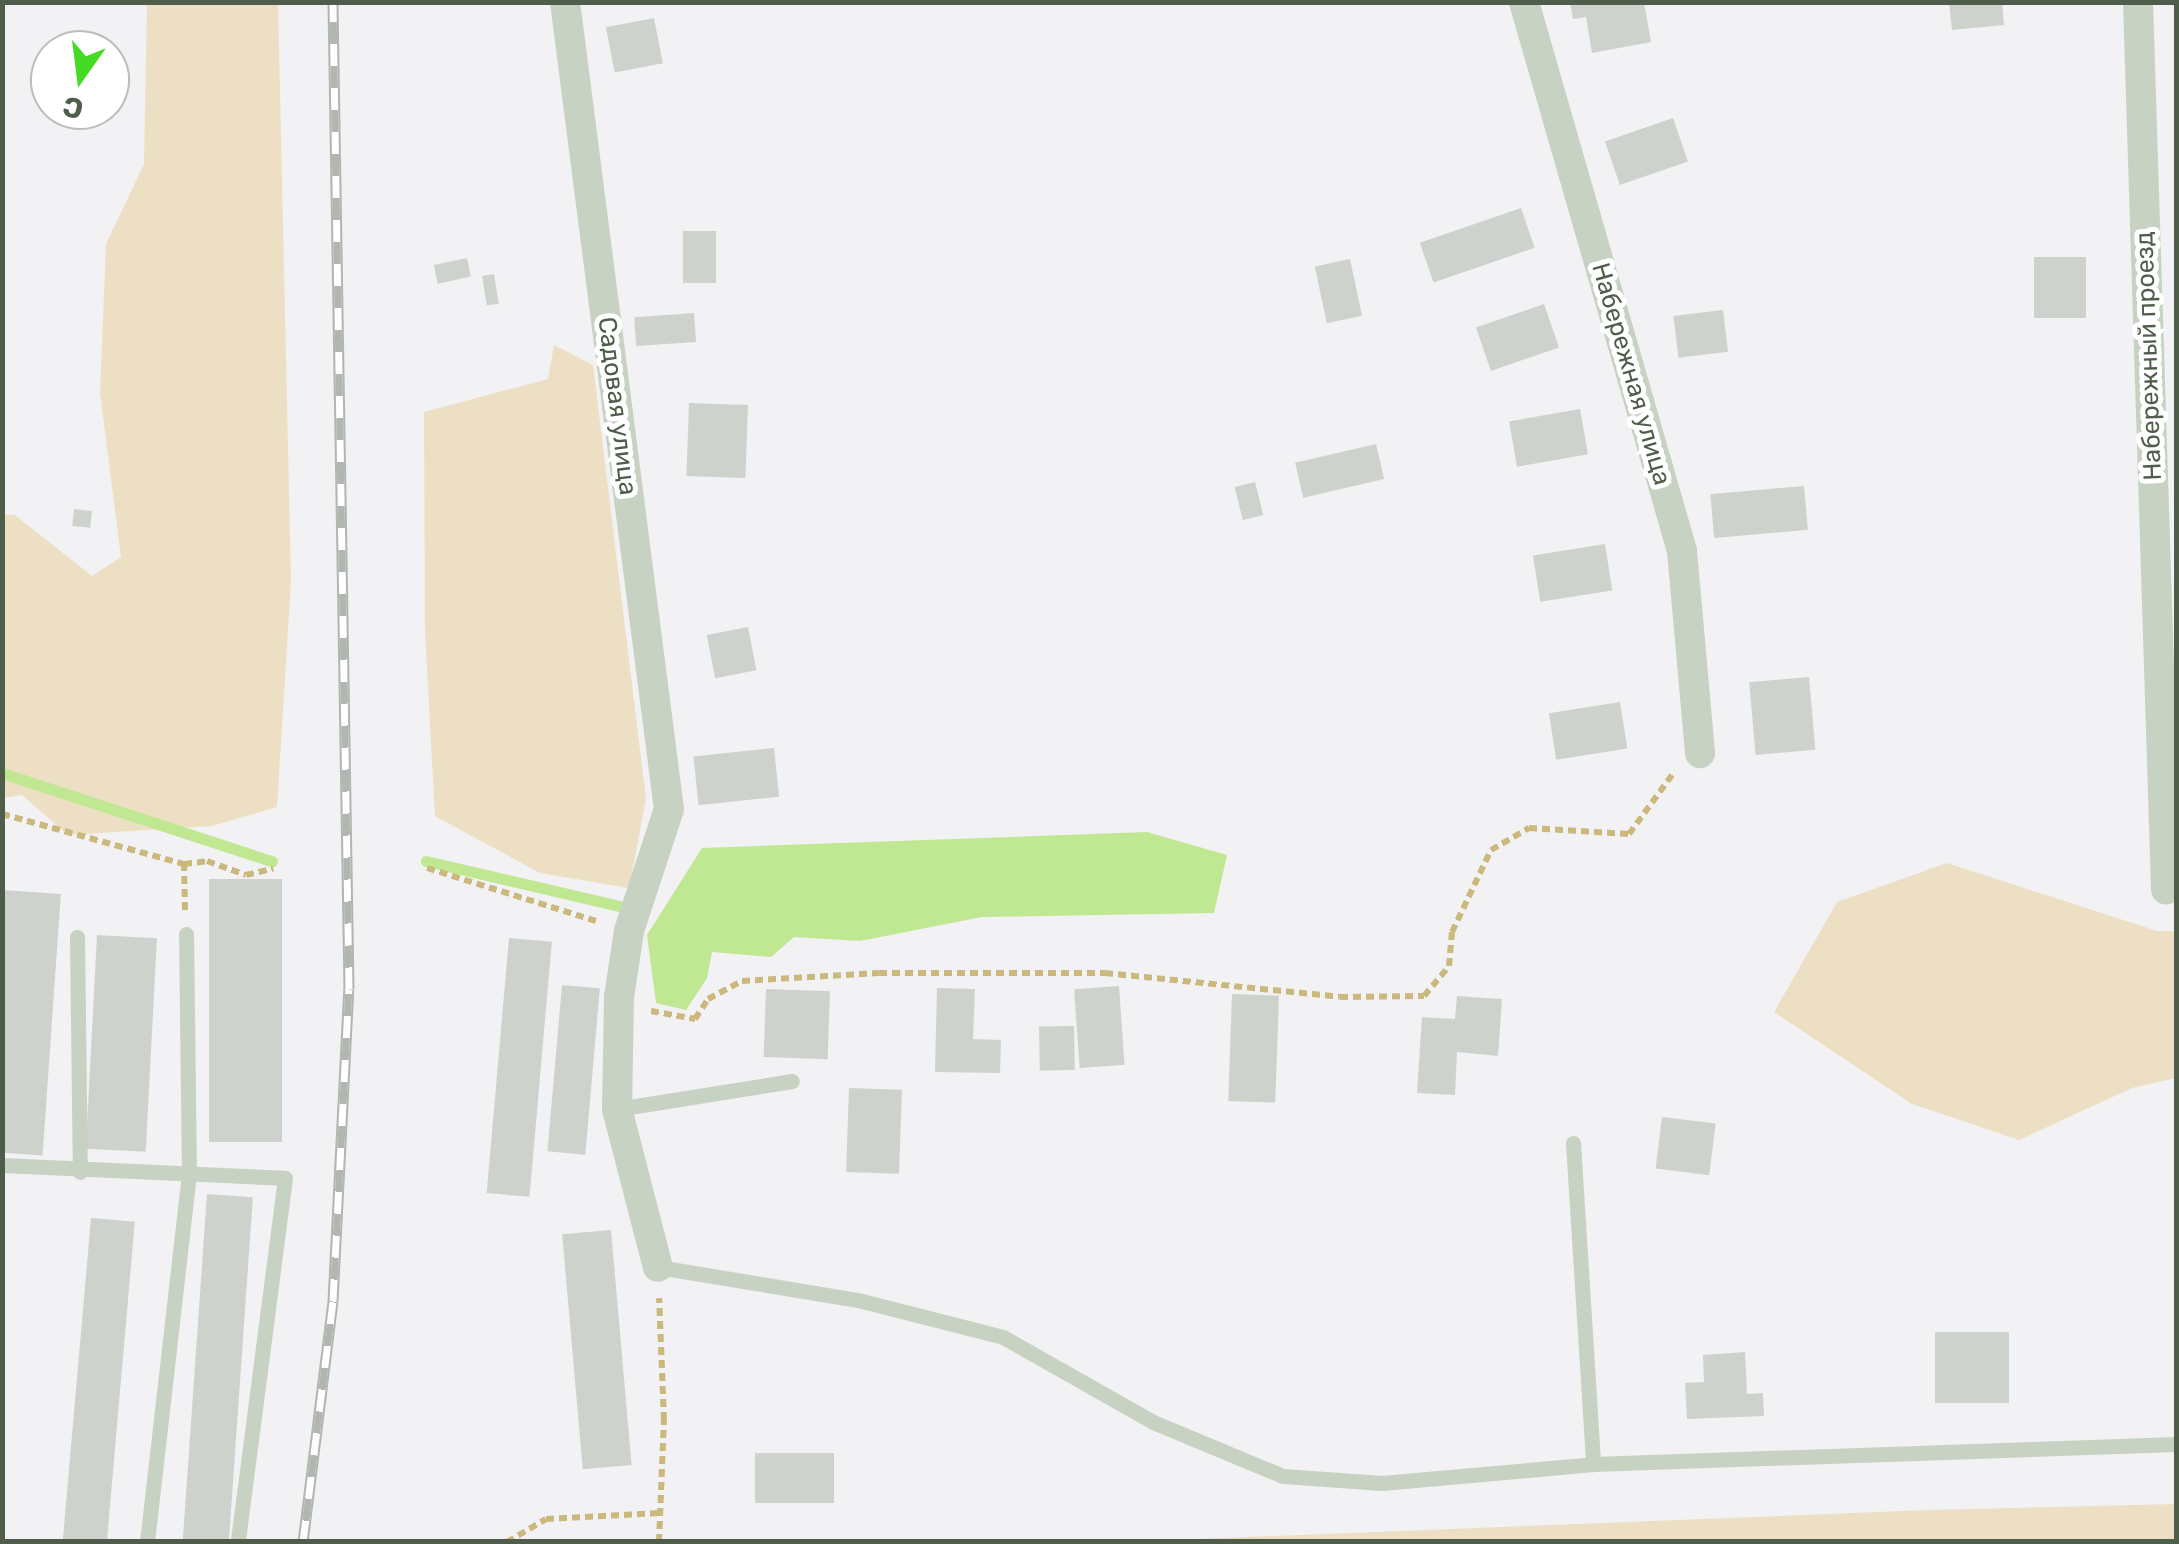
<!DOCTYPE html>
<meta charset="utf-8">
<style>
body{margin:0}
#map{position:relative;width:2179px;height:1544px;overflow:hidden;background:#f2f1f3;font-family:Rubik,sans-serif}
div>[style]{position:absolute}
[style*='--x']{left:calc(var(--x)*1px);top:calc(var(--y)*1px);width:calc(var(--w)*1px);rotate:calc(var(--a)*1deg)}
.green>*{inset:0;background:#eddfc3}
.water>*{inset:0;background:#c0e893}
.stream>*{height:11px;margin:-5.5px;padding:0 5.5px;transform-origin:5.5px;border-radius:5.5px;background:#c0e893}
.building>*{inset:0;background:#cdd3cc;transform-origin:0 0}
.path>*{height:6px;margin-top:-3px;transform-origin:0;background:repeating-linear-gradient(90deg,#cab87d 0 8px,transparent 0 13px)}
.lane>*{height:15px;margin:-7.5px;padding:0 7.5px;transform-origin:7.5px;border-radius:7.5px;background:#c7d2c3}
.street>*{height:30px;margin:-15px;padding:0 15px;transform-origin:15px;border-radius:15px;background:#c7d2c3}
.rail>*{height:11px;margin-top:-5.5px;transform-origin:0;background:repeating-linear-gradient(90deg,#fff 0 22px,#b1b7b0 0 44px);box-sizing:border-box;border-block:2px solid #b1b7b0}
span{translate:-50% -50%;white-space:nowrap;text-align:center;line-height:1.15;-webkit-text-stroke:10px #fff;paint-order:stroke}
.street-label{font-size:25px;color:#4f5e4a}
.frame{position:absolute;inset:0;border:5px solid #4f5e4a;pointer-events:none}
.north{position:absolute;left:30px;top:30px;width:100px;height:100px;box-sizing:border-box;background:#fff;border:2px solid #b9bfb7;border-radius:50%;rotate:194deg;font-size:28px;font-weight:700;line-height:40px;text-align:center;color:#4f5e4a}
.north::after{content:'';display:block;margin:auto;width:35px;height:45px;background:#45db24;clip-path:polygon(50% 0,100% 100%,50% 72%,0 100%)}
</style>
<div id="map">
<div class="green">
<i style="clip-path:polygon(147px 3px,278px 3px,291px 581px,277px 807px,212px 826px,68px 835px,22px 795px,3px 798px,3px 514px,15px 515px,92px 576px,121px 557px,100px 393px,106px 244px,144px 164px)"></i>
<i style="clip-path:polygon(554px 345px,593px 365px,646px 799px,629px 888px,540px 873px,435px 816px,425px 631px,424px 412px,548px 379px)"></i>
<i style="clip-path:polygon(1947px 863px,2157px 931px,2176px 931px,2176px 1078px,2132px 1088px,2019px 1140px,1912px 1104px,1774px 1012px,1837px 902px)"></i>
<i style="clip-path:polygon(2176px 1504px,2176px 1542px,1148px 1541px,1929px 1510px)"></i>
</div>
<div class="water">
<i style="clip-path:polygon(1147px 832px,1227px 855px,1214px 913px,982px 917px,860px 941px,794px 937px,771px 957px,712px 952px,707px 978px,686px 1010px,656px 1003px,647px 935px,702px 848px)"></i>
</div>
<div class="stream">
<i style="--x:2;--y:773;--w:284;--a:18.1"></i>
<i style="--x:426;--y:861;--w:199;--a:13.1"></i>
</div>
<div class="building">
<i style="clip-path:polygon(1570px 2px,1644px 2px,1651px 42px,1592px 53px,1586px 17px,1573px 19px)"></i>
<i style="clip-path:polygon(1949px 2px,2002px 2px,2004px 25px,1952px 30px)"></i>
<i style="left:654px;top:18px;width:46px;height:49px;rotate:79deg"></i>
<i style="left:1673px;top:118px;width:46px;height:72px;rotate:71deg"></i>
<i style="left:1521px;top:208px;width:42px;height:107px;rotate:71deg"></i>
<i style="left:683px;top:231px;width:33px;height:52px"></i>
<i style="left:2034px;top:257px;width:52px;height:61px"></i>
<i style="left:467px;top:258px;width:19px;height:34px;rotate:78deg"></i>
<i style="left:1350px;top:259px;width:58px;height:36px;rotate:78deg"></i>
<i style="left:494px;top:274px;width:30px;height:12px;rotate:81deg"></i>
<i style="left:1544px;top:304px;width:46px;height:72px;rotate:71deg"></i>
<i style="left:1723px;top:310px;width:42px;height:50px;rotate:83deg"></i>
<i style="left:694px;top:313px;width:29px;height:60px;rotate:86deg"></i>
<i style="left:689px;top:403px;width:59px;height:73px;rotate:2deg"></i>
<i style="left:1580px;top:409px;width:46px;height:72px;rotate:80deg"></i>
<i style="left:1376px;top:444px;width:36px;height:83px;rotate:77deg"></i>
<i style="left:1255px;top:482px;width:34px;height:21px;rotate:76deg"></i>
<i style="left:1804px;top:486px;width:44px;height:94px;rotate:85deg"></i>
<i style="left:74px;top:509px;width:18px;height:17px;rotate:6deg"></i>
<i style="left:1605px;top:544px;width:47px;height:73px;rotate:81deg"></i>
<i style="left:748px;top:627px;width:44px;height:42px;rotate:79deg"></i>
<i style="left:1809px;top:677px;width:73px;height:60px;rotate:85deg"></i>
<i style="left:1620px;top:702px;width:47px;height:72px;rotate:81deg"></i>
<i style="left:774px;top:748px;width:49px;height:81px;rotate:84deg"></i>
<i style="left:209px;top:879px;width:73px;height:263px"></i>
<i style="left:2px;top:890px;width:59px;height:262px;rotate:4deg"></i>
<i style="left:97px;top:935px;width:60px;height:214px;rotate:3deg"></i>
<i style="left:509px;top:938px;width:43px;height:256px;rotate:5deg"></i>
<i style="left:562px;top:985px;width:38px;height:167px;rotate:5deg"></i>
<i style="left:1119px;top:986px;width:79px;height:45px;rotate:86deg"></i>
<i style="clip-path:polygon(937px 988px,975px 989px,973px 1039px,1001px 1040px,1000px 1073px,935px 1072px)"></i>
<i style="left:766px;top:989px;width:64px;height:68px;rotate:2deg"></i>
<i style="left:1232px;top:994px;width:47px;height:107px;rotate:2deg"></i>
<i style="clip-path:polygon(1457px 996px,1502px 999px,1498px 1056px,1457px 1052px,1455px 1095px,1417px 1093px,1422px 1017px,1455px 1019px)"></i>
<i style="left:1074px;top:1026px;width:44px;height:35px;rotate:89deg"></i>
<i style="left:849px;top:1088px;width:53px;height:84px;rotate:2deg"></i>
<i style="left:1662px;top:1117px;width:54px;height:52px;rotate:7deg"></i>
<i style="left:207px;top:1194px;width:46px;height:350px;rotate:4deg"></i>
<i style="left:91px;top:1218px;width:44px;height:325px;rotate:5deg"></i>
<i style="left:611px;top:1230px;width:236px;height:49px;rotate:85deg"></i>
<i style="left:1935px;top:1332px;width:74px;height:71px"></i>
<i style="clip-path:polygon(1745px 1352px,1747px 1394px,1763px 1393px,1764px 1416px,1687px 1419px,1685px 1383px,1704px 1382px,1703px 1355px)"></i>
<i style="left:755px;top:1453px;width:79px;height:50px"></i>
</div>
<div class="path">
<i style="--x:2;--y:814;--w:189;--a:15.4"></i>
<i style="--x:427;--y:868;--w:180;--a:17.4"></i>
<i style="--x:185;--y:910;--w:46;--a:-91.2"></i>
<i style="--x:184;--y:864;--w:23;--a:-7"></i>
<i style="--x:207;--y:861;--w:41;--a:19.7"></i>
<i style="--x:246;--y:875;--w:28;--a:-13"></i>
<i style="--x:651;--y:1011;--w:45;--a:10.3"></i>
<i style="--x:695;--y:1019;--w:24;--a:-57"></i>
<i style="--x:708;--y:999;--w:38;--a:-28"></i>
<i style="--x:742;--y:981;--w:137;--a:-3.3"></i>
<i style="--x:879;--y:973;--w:226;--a:0"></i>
<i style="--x:1105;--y:973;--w:236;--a:5.8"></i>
<i style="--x:1340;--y:997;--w:84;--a:-0.7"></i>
<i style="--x:1424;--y:996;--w:39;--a:-50"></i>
<i style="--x:1449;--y:966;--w:34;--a:-85"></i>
<i style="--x:1452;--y:932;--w:91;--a:-64.6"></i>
<i style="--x:1491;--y:850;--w:44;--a:-30.1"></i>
<i style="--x:1529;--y:828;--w:100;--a:3.4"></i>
<i style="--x:1629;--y:834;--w:78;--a:-53.9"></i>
<i style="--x:507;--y:1542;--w:45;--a:-30.5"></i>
<i style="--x:546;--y:1519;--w:114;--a:-3"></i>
<i style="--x:659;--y:1542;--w:122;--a:-87.7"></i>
<i style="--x:664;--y:1420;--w:122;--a:-92.3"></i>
</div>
<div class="lane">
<i style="--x:77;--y:937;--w:235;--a:89.3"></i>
<i style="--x:617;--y:1109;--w:177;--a:-9.1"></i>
<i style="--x:1573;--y:1143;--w:322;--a:86.4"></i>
<i style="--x:2;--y:1165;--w:283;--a:2.6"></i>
<i style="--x:285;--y:1178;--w:367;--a:97.4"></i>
<i style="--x:658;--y:1267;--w:203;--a:9.4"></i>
<i style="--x:858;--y:1300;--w:150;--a:14.3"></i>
<i style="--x:1003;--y:1337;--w:172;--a:29.5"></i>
<i style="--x:1153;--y:1422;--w:141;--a:22.6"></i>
<i style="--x:1283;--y:1476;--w:99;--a:4"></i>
<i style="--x:1382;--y:1483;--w:212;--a:-5.1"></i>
<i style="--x:1593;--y:1464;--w:583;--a:-1.96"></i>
<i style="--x:147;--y:1542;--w:368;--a:-83.5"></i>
<i style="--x:189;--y:1176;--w:242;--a:-90.7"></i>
</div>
<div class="street">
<i style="--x:565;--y:2;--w:814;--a:82.66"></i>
<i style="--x:669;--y:809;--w:128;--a:108.2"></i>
<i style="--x:629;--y:931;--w:67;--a:98.6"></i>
<i style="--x:619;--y:997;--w:112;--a:91"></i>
<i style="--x:617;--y:1109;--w:163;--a:75.5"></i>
<i style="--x:1524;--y:2;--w:571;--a:73.94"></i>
<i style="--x:1682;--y:551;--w:203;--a:84.9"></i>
<i style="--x:2138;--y:2;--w:888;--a:88.19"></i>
</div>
<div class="rail">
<i style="--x:303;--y:1542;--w:243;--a:-82.9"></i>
<i style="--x:333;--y:1301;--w:312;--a:-87.1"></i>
<i style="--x:349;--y:989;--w:987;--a:-90.93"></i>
</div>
<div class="street-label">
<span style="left:2149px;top:356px;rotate:-92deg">Набережный проезд</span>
<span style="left:1631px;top:374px;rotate:74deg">Набережная улица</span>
<span style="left:617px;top:406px;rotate:83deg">Садовая улица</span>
</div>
<div class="frame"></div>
<div class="north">С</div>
</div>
